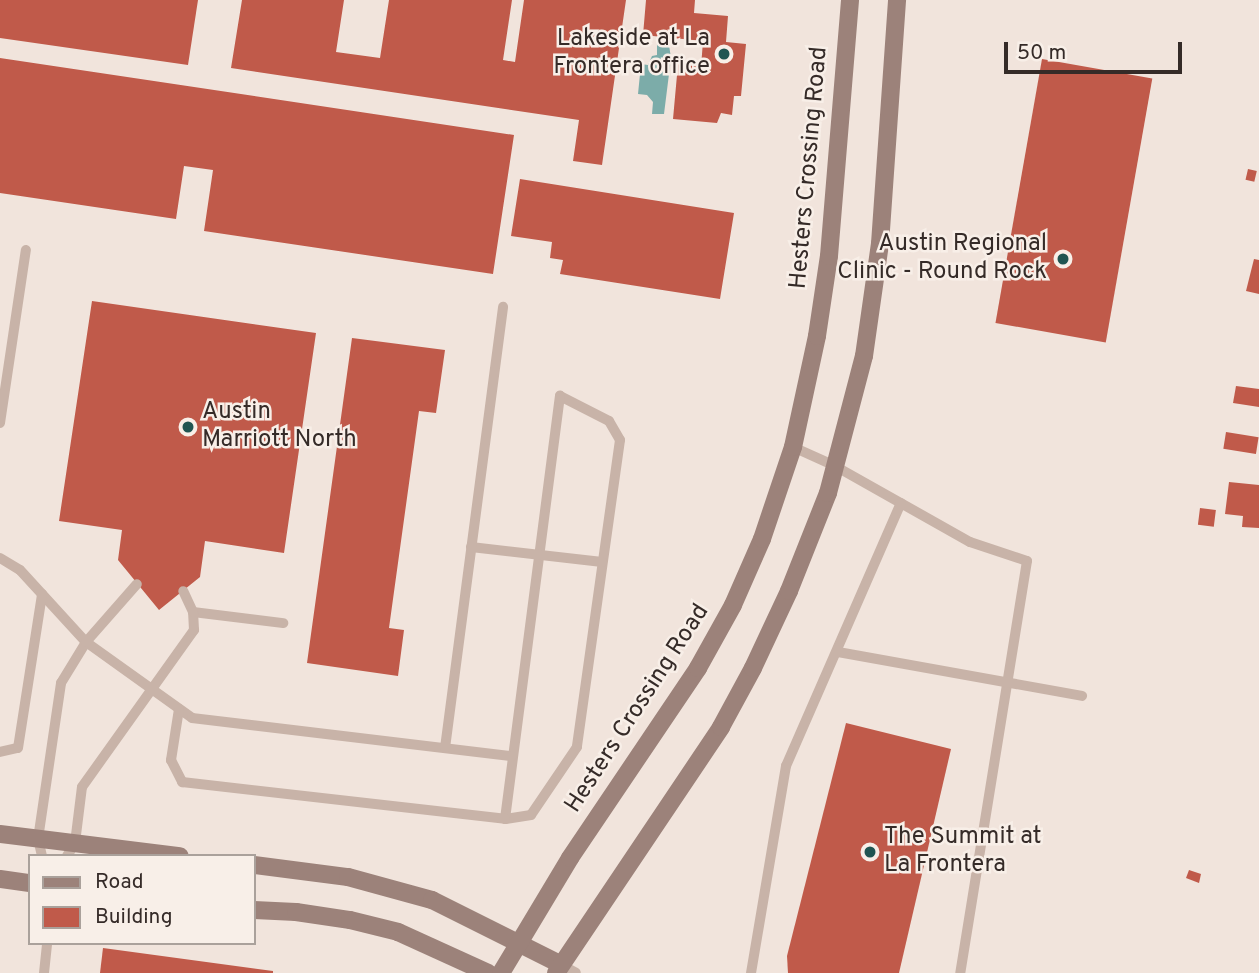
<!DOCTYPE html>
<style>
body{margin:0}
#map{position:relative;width:1259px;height:973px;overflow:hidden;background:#f1e4dc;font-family:Overpass,sans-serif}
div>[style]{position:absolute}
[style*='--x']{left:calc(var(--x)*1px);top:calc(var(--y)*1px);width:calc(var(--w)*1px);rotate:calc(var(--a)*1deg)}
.water>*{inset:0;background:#7caca9}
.building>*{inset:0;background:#c05a4a;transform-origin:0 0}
.lane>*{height:10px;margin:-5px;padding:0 5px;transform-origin:5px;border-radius:5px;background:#c8b3a8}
.secondary>*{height:18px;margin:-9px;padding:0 9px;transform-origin:9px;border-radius:9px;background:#9c827a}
.dots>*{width:19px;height:19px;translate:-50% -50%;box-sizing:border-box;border:4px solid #f8efe8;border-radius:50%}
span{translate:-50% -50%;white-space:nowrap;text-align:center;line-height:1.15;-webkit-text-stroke:5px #f8efe8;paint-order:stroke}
.poi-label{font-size:24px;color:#352b28}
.right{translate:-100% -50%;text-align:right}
.left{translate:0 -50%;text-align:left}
.street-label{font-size:24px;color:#352b28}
.legend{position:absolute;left:28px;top:854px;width:228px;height:91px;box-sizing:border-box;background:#f8efe8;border:2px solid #aaa19b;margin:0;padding:9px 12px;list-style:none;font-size:21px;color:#352b28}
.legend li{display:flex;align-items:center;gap:14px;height:35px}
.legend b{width:35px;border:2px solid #aaa19b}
.scale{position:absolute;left:1004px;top:42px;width:178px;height:32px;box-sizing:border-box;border:4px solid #352b28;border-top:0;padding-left:9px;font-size:21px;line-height:24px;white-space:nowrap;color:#352b28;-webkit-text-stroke:5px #f8efe8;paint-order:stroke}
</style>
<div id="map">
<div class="water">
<i style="clip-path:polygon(657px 44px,669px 45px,671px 58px,664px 114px,652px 114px,653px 102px,647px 95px,638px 94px,641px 64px,648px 65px,652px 56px,657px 55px)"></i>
</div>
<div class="building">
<i style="clip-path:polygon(0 0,198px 0,188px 65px,0 38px)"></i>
<i style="clip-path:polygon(242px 0,344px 0,336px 52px,380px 58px,389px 0,512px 0,503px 60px,515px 62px,524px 0,626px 0,602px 165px,573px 161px,579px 120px,231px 68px)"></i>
<i style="clip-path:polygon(646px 0,695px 0,694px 13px,728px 16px,726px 42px,746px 44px,741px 96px,734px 96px,732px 115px,721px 113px,717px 123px,673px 119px,678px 64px,701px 67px,703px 41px,643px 35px)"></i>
<i style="clip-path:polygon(0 58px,514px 135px,493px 274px,204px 231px,213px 170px,184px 166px,176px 219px,0 193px)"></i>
<i style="left:1042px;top:59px;width:112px;height:268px;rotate:10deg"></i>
<i style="left:1248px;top:169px;width:9px;height:11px;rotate:13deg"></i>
<i style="clip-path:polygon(520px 179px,734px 213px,720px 299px,560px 274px,563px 260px,550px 258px,552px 242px,511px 236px)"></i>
<i style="clip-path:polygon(1254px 259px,1259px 260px,1259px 294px,1246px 291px)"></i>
<i style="clip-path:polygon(92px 301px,316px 333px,284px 553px,205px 541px,200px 577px,159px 610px,118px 560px,122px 530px,59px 521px)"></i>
<i style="clip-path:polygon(352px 338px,445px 350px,436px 413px,419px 411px,389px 628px,404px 630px,398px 676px,307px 663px)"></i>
<i style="clip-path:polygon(1236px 386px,1259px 389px,1259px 407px,1233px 403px)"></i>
<i style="left:1226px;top:432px;width:33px;height:17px;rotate:9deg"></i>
<i style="clip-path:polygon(1229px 482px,1259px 485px,1259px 528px,1242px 527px,1243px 516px,1225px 514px)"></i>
<i style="left:1200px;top:508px;width:16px;height:17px;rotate:7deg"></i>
<i style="clip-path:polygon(846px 723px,951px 749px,899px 973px,788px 973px,787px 956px)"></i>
<i style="clip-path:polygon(1189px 870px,1201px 874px,1199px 883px,1186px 878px)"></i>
<i style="clip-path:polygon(103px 948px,273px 971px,273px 973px,100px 973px)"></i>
</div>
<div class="lane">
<i style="--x:560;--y:396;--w:55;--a:27"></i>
<i style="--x:609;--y:421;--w:22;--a:60"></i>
<i style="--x:620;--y:440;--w:310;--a:98"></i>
<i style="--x:577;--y:747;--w:82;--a:124.1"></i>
<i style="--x:531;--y:815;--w:26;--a:171"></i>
<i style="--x:505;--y:819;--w:427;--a:-82.6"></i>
<i style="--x:0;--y:423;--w:175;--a:-81.5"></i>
<i style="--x:793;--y:447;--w:46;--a:24.3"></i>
<i style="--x:835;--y:466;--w:155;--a:29.4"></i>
<i style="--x:970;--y:542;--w:60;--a:18.4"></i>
<i style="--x:1027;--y:561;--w:417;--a:99.2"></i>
<i style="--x:471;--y:547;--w:132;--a:6.5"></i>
<i style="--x:0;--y:558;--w:23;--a:31"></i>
<i style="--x:20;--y:570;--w:98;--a:47.5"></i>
<i style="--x:86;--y:642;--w:130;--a:35.6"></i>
<i style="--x:192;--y:718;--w:322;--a:6.8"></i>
<i style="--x:193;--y:612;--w:91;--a:7"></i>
<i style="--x:838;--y:652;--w:248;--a:10.2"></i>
<i style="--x:179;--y:709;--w:52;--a:98.9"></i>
<i style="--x:171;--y:760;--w:25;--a:63"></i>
<i style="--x:182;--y:782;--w:325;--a:6.5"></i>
<i style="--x:445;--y:748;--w:445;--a:-82.5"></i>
<i style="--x:0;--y:752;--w:18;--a:-13"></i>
<i style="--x:18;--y:748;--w:156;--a:-81.1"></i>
<i style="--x:42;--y:856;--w:17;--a:-103"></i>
<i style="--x:38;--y:839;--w:158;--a:-81.6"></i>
<i style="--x:61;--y:683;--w:48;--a:-58.6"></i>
<i style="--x:86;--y:642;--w:77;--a:-48.7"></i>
<i style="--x:67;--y:856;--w:15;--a:-58"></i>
<i style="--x:75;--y:843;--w:56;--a:-82.9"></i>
<i style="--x:82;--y:787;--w:193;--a:-54.5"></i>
<i style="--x:194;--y:630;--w:18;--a:-93"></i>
<i style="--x:193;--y:612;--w:23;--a:-115"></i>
<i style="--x:560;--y:964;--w:18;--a:29"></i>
<i style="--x:44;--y:973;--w:30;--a:-84"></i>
<i style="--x:751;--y:973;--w:210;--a:-80.4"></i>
<i style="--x:786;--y:766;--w:287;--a:-66.4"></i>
</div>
<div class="secondary">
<i style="--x:0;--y:834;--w:181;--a:7"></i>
<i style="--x:254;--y:865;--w:95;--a:7.3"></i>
<i style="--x:348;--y:877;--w:87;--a:15.3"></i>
<i style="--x:432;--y:900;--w:143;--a:26.6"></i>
<i style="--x:0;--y:879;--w:30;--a:8"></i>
<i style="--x:254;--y:910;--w:42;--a:2.7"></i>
<i style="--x:296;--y:912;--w:55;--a:8.4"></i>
<i style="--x:350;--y:920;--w:49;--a:14"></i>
<i style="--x:398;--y:932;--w:99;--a:24.5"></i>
<i style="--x:501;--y:973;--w:134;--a:-59"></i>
<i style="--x:570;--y:858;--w:229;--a:-56"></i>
<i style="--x:698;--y:668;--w:72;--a:-60.9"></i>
<i style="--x:733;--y:605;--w:72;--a:-66.3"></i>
<i style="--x:762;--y:539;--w:97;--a:-71.4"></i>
<i style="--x:793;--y:447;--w:114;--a:-77.8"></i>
<i style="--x:817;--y:336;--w:81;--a:-81.5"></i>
<i style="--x:829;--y:256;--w:257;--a:-85.3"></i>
<i style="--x:556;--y:973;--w:296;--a:-56.1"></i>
<i style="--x:721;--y:727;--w:67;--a:-61.5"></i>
<i style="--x:753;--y:668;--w:85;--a:-64.9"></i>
<i style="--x:789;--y:591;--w:105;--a:-68.3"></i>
<i style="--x:828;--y:493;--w:142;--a:-75.3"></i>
<i style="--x:864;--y:356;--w:113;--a:-81.9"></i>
<i style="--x:880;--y:244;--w:245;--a:-86"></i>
</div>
<div class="dots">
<i style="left:724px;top:54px;background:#205552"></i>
<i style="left:1063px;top:259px;background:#205552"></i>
<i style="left:188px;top:427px;background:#205552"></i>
<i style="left:870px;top:852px;background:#205552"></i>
</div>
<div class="poi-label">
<span class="right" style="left:710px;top:54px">Lakeside at La<br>Frontera office</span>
<span class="right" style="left:1047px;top:259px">Austin Regional<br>Clinic - Round Rock</span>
<span class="left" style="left:202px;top:427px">Austin<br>Marriott North</span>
<span class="left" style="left:884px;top:852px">The Summit at<br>La Frontera</span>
</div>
<div class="street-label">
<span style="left:810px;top:168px;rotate:-85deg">Hesters Crossing Road</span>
<span style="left:638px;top:709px;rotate:-57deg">Hesters Crossing Road</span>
</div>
<ul class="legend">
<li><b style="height:9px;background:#9c827a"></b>Road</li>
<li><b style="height:19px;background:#c05a4a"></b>Building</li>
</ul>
<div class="scale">50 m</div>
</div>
